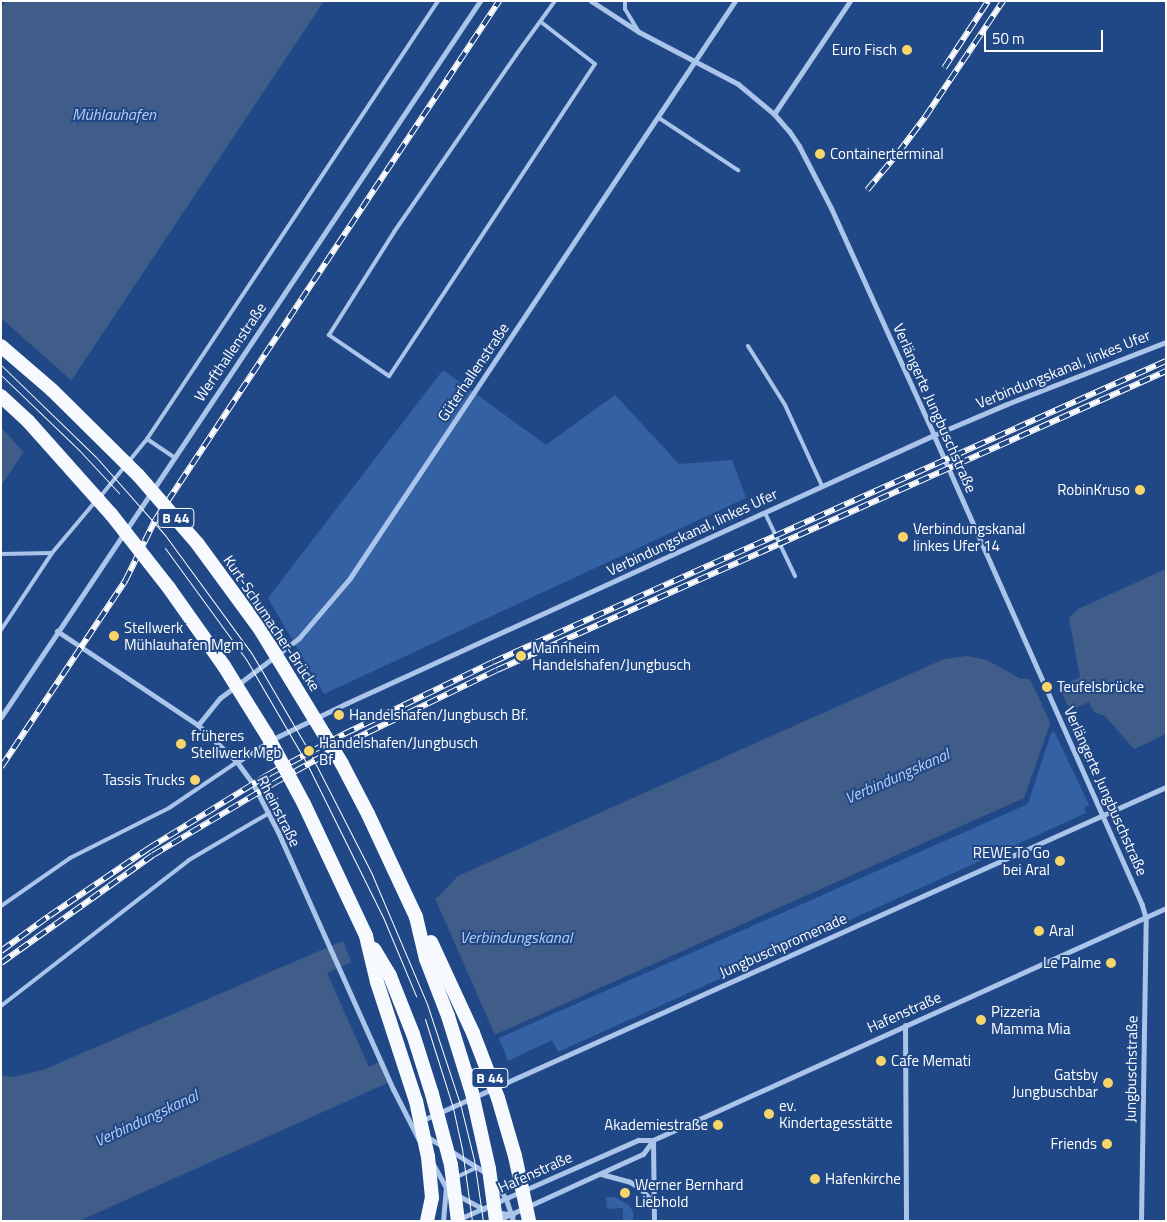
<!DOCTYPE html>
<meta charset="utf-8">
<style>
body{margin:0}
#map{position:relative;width:1167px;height:1222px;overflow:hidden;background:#214886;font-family:"Titillium Web",sans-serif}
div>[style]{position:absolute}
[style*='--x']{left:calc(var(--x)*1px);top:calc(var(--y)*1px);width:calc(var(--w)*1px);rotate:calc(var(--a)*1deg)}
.green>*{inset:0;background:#3461a3}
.water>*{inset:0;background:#405d89}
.pier>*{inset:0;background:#214886}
.service>*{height:4px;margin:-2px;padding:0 2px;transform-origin:2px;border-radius:2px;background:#aac4ea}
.pedestrian>*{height:4.5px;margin:-2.25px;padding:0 2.25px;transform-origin:2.25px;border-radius:2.25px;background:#aac4ea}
.minor>*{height:5px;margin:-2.5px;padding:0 2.5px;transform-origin:2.5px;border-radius:2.5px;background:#aac4ea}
.trunk>*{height:14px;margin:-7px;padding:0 7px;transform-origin:7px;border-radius:7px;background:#f6f9fe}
.tram>*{height:1px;margin:-0.5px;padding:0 0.5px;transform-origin:0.5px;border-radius:0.5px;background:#fff}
.rail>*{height:5.5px;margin-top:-2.75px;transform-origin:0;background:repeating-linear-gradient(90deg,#214886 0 11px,#fff 0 22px);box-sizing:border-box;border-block:1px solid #fff}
.trunk-bridge>*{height:14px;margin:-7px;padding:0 7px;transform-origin:7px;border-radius:7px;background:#f6f9fe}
.dots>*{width:14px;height:14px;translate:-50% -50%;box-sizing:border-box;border:2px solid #214886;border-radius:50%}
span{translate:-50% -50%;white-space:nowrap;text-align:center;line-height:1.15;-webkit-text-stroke:4px #214886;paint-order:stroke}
.shield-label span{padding:1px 4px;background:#214886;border:1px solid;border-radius:4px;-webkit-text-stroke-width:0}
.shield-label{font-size:14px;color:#fff;font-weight:700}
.poi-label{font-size:15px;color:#fff}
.right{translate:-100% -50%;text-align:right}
.left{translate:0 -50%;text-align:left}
.street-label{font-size:15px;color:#fff}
.water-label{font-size:16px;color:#b6cef1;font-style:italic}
.frame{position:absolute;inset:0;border:2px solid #fff;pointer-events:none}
.scale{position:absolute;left:984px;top:30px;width:119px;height:22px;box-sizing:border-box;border:2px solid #fff;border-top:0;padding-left:6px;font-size:15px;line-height:18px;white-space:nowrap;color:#fff;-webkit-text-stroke:4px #214886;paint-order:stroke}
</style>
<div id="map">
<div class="green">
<i style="clip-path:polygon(443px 370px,546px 445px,615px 395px,679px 464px,732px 460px,746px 498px,324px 694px,268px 598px)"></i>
<i style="clip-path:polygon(1054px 731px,1089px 805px,1084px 808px,1086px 813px,558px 1052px,552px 1040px,508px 1061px,499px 1038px,1028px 804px,1051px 733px)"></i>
<i style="clip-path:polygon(606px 1197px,614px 1197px,629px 1205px,633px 1212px,633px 1221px,623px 1221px,623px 1208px,607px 1209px)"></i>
</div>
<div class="water">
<i style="clip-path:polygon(6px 1px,324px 1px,1px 486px,1px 8px)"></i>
<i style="clip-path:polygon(1166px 569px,1166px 734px,1134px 749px,1105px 716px,1094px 712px,1089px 702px,1049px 720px,1050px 724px,1024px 798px,79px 1221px,1px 1221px,1px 1075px,13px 1077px,43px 1070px,340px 942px,438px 897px,458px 876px,944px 659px,967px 656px,987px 660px,1021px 679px,1030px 679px,1038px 696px,1080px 677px,1069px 618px,1078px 609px)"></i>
</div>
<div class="pier">
<i style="clip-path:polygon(1px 318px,73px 382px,25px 454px,1px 427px)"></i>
<i style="clip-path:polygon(1029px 677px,1039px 693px,1058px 684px,1070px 711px,1060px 718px,1049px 720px)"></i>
<i style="clip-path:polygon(434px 896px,496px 1037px,391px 1084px,384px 1060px,369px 1067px,327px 973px,351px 962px,342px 938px)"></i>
</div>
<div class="service">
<i style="--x:625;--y:1;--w:8;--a:90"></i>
<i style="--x:625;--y:9;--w:26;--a:59"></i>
<i style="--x:541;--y:22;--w:68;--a:37.9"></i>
<i style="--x:595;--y:64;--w:374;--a:123.4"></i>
<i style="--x:389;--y:376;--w:73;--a:-145.7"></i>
<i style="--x:329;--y:335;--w:122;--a:-57.7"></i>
<i style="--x:394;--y:232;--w:215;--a:-55.4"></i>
<i style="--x:516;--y:55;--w:67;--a:-54.2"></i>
<i style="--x:659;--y:118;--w:95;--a:33.4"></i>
<i style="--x:748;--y:346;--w:70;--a:57.9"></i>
<i style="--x:785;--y:405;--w:89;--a:65.4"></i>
<i style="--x:147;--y:439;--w:34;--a:34"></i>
<i style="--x:100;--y:497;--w:75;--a:-51"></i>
<i style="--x:147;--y:439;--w:526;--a:-56.4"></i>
<i style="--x:765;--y:513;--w:70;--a:64.5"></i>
<i style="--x:1;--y:554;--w:51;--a:-1.1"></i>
<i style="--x:52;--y:553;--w:67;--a:-49.9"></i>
<i style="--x:1;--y:630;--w:92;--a:-56.5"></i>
<i style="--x:1;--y:906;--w:84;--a:-34.8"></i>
<i style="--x:70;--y:858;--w:111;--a:-26.8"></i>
<i style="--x:169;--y:808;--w:82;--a:-34.1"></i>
<i style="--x:1;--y:1006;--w:238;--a:-37.8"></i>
<i style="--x:189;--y:860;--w:93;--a:-30.4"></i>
<i style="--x:455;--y:1178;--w:25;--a:-26"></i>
</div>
<div class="pedestrian">
<i style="--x:934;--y:435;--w:513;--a:66.08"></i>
<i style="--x:1142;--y:904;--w:14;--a:73"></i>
<i style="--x:423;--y:1120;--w:814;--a:-24.14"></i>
</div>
<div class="minor">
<i style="--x:591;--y:1;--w:57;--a:32.9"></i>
<i style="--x:639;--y:32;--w:112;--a:27.7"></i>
<i style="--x:738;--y:84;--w:47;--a:39.8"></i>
<i style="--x:774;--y:114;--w:23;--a:49"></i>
<i style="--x:789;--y:131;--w:18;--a:56"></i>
<i style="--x:799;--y:146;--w:70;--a:62.7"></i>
<i style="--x:831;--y:208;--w:249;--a:65.6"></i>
<i style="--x:774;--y:114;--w:136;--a:-56.1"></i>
<i style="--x:57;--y:631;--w:169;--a:33.7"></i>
<i style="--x:198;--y:725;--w:54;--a:43.5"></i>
<i style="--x:237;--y:762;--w:27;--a:54"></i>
<i style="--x:253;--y:784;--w:54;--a:62.5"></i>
<i style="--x:278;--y:832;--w:282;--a:65.9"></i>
<i style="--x:393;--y:1089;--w:57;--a:63"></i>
<i style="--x:1;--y:717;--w:861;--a:-56.22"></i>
<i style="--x:198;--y:725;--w:35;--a:-51"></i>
<i style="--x:220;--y:698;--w:99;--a:-37.2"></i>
<i style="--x:299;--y:638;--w:79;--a:-49.6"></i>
<i style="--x:350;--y:578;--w:694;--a:-56.29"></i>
<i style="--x:237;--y:762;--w:45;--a:-32.3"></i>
<i style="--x:275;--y:738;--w:80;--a:-25.9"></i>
<i style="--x:347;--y:703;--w:645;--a:-24.54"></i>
<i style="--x:934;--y:435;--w:79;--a:-23"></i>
<i style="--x:1007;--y:404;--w:171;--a:-21.3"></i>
<i style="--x:905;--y:1025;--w:196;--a:89.7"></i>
<i style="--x:427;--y:1137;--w:20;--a:30"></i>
<i style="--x:653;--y:1140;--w:81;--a:89.3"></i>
<i style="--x:451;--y:1151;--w:41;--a:32.2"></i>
<i style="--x:433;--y:1164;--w:26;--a:61"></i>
<i style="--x:446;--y:1187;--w:6;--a:31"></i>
<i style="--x:601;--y:1174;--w:28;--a:15"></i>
<i style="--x:628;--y:1181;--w:13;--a:29"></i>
<i style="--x:639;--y:1187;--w:22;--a:47"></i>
<i style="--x:494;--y:1180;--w:22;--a:58"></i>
<i style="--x:506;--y:1199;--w:23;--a:72"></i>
<i style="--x:457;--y:1195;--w:30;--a:28"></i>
<i style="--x:496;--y:1212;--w:17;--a:10"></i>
<i style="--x:459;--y:1219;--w:196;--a:-23.8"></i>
<i style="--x:638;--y:1140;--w:15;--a:0"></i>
<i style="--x:653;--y:1140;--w:563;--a:-24.33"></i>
<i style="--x:498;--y:1220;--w:159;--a:-24.5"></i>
<i style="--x:643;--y:1154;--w:17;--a:-54"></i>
<i style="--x:443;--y:1221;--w:34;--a:-85"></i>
<i style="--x:1141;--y:1221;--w:304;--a:-89.1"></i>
</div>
<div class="trunk">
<i style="--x:366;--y:936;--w:47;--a:76.6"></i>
<i style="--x:374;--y:949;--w:31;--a:59"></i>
<i style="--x:427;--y:1221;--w:24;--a:-78"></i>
</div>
<div class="tram">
<i style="--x:1;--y:365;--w:132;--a:44.1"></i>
<i style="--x:96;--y:457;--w:104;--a:48.5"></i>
<i style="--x:165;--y:535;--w:147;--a:53.8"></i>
<i style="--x:252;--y:654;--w:113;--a:59.6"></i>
<i style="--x:309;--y:751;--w:136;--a:62.9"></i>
<i style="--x:371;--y:872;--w:143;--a:67"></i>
<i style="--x:427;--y:1004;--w:108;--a:71.7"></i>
<i style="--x:461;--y:1107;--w:55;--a:76.2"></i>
<i style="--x:474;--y:1160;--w:62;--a:81.6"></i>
<i style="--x:1;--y:375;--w:108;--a:43.9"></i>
<i style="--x:79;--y:450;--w:59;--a:47.1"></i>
<i style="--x:165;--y:548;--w:137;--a:53.9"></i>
<i style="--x:246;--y:659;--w:121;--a:59.8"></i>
<i style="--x:307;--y:764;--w:171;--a:63.6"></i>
<i style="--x:383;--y:917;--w:86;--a:67.3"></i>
<i style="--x:425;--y:1019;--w:93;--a:72.5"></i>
<i style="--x:453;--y:1108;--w:42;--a:77.6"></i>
<i style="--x:462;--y:1149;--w:73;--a:82.1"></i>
</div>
<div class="rail">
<i style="--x:944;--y:68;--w:80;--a:-56.7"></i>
<i style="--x:867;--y:190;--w:48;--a:-50"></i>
<i style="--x:898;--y:153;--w:45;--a:-53.1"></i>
<i style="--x:925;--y:117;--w:140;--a:-56.1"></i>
<i style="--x:1;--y:767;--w:224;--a:-56.3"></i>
<i style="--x:125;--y:581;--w:68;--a:-63.8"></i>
<i style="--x:155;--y:520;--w:623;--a:-56.46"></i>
<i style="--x:1;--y:951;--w:59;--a:-36.1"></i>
<i style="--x:49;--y:916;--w:121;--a:-34.2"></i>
<i style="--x:149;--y:848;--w:143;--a:-31.6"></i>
<i style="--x:271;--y:773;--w:83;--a:-28.1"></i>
<i style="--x:344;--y:734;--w:165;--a:-25.8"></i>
<i style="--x:493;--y:662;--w:737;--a:-24.1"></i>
<i style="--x:1;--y:963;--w:186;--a:-35.4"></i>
<i style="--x:153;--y:855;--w:143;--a:-30.7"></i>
<i style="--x:276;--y:782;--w:82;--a:-29.1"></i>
<i style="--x:348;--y:742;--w:165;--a:-25.8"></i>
<i style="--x:497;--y:670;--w:733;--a:-24.08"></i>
</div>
<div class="trunk-bridge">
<i style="--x:1;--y:346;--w:67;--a:40.8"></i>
<i style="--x:52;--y:390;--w:121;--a:44.7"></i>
<i style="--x:138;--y:475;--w:90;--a:49.1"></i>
<i style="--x:197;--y:543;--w:107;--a:53.8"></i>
<i style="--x:260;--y:629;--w:158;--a:58.7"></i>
<i style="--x:342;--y:764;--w:56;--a:62.5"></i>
<i style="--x:368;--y:814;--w:114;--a:65"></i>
<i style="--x:416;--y:917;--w:43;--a:76.6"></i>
<i style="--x:426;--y:959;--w:61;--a:68.9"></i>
<i style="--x:448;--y:1016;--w:81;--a:72.7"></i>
<i style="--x:472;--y:1093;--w:78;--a:77.4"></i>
<i style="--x:489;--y:1169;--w:52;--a:82.3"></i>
<i style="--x:1;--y:396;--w:37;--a:43"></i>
<i style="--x:28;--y:421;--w:125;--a:48.3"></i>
<i style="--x:111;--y:514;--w:94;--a:51.9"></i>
<i style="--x:169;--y:588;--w:95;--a:54.8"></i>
<i style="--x:224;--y:666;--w:81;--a:58.1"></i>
<i style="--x:267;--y:735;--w:78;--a:61.8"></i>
<i style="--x:304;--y:804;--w:146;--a:64.8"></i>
<i style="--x:431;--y:942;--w:100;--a:65.2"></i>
<i style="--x:473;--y:1033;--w:70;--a:69"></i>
<i style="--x:498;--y:1098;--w:60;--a:73.7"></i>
<i style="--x:515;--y:1156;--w:66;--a:77.8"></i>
<i style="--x:390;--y:976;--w:62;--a:68.4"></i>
<i style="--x:413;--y:1034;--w:63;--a:72.4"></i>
<i style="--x:432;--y:1094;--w:73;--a:75"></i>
<i style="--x:451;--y:1165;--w:56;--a:82.9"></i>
<i style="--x:377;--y:982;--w:125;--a:71.9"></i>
<i style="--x:416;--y:1101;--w:57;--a:77.9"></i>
<i style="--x:428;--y:1157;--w:41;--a:84.4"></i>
</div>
<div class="dots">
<i style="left:907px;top:50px;background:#f7d56b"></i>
<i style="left:820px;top:154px;background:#f7d56b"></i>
<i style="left:1140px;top:490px;background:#f7d56b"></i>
<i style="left:903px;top:537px;background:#f7d56b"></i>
<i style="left:114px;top:636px;background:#f7d56b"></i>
<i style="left:521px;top:656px;background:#f7d56b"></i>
<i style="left:1047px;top:687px;background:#f7d56b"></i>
<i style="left:339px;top:715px;background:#f7d56b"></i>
<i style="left:181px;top:744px;background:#f7d56b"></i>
<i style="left:309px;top:751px;background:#f7d56b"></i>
<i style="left:195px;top:780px;background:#f7d56b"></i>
<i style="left:1060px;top:861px;background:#f7d56b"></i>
<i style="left:1039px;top:931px;background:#f7d56b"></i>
<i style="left:1111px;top:963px;background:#f7d56b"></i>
<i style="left:981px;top:1020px;background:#f7d56b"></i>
<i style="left:881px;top:1061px;background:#f7d56b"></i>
<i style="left:1108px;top:1083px;background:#f7d56b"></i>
<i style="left:769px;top:1114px;background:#f7d56b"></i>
<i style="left:718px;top:1125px;background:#f7d56b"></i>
<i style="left:1107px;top:1144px;background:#f7d56b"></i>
<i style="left:815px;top:1179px;background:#f7d56b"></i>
<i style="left:625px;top:1193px;background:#f7d56b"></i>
</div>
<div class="shield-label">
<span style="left:176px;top:518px">B 44</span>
<span style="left:490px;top:1078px">B 44</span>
</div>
<div class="poi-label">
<span class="right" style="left:897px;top:50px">Euro Fisch</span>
<span class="left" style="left:830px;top:154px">Containerterminal</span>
<span class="right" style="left:1130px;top:490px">RobinKruso</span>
<span class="left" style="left:913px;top:537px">Verbindungskanal<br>linkes Ufer 14</span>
<span class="left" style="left:124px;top:636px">Stellwerk<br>Mühlauhafen Mgm</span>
<span class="left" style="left:532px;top:656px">Mannheim<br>Handelshafen/Jungbusch</span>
<span class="left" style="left:1057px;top:687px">Teufelsbrücke</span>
<span class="left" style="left:349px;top:715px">Handelshafen/Jungbusch Bf.</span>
<span class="left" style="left:191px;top:744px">früheres<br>Stellwerk Mgb</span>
<span class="left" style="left:319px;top:751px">Handelshafen/Jungbusch<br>Bf</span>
<span class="right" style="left:185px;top:780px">Tassis Trucks</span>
<span class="right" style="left:1050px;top:861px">REWE To Go<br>bei Aral</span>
<span class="left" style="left:1049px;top:931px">Aral</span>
<span class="right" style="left:1101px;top:963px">Le Palme</span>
<span class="left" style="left:991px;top:1020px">Pizzeria<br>Mamma Mia</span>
<span class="left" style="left:891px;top:1061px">Cafe Memati</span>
<span class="right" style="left:1098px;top:1083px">Gatsby<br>Jungbuschbar</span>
<span class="left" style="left:779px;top:1114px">ev.<br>Kindertagesstätte</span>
<span class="right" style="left:708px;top:1125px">Akademiestraße</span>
<span class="right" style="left:1097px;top:1144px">Friends</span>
<span class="left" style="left:825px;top:1179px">Hafenkirche</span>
<span class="left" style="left:635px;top:1193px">Werner Bernhard<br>Liebhold</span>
</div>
<div class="street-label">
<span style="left:230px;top:352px;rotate:-56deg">Werfthallenstraße</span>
<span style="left:1063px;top:369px;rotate:-22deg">Verbindungskanal, linkes Ufer</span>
<span style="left:473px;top:372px;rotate:-56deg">Güterhallenstraße</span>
<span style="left:935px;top:408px;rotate:66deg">Verlängerte Jungbuschstraße</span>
<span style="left:692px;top:532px;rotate:-25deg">Verbindungskanal, linkes Ufer</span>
<span style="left:272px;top:623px;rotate:56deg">Kurt-Schumacher-Brücke</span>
<span style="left:1106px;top:791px;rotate:66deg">Verlängerte Jungbuschstraße</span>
<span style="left:279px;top:811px;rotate:63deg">Rheinstraße</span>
<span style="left:783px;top:945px;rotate:-24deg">Jungbuschpromenade</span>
<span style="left:904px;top:1012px;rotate:-24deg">Hafenstraße</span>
<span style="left:1131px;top:1069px;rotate:-89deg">Jungbuschstraße</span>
<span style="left:535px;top:1172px;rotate:-24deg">Hafenstraße</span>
</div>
<div class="water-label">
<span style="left:114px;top:114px">Mühlauhafen</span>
<span style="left:897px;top:776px;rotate:-24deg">Verbindungskanal</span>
<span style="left:516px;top:937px">Verbindungskanal</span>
<span style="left:146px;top:1118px;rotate:-25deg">Verbindungskanal</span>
</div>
<div class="frame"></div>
<div class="scale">50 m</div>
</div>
